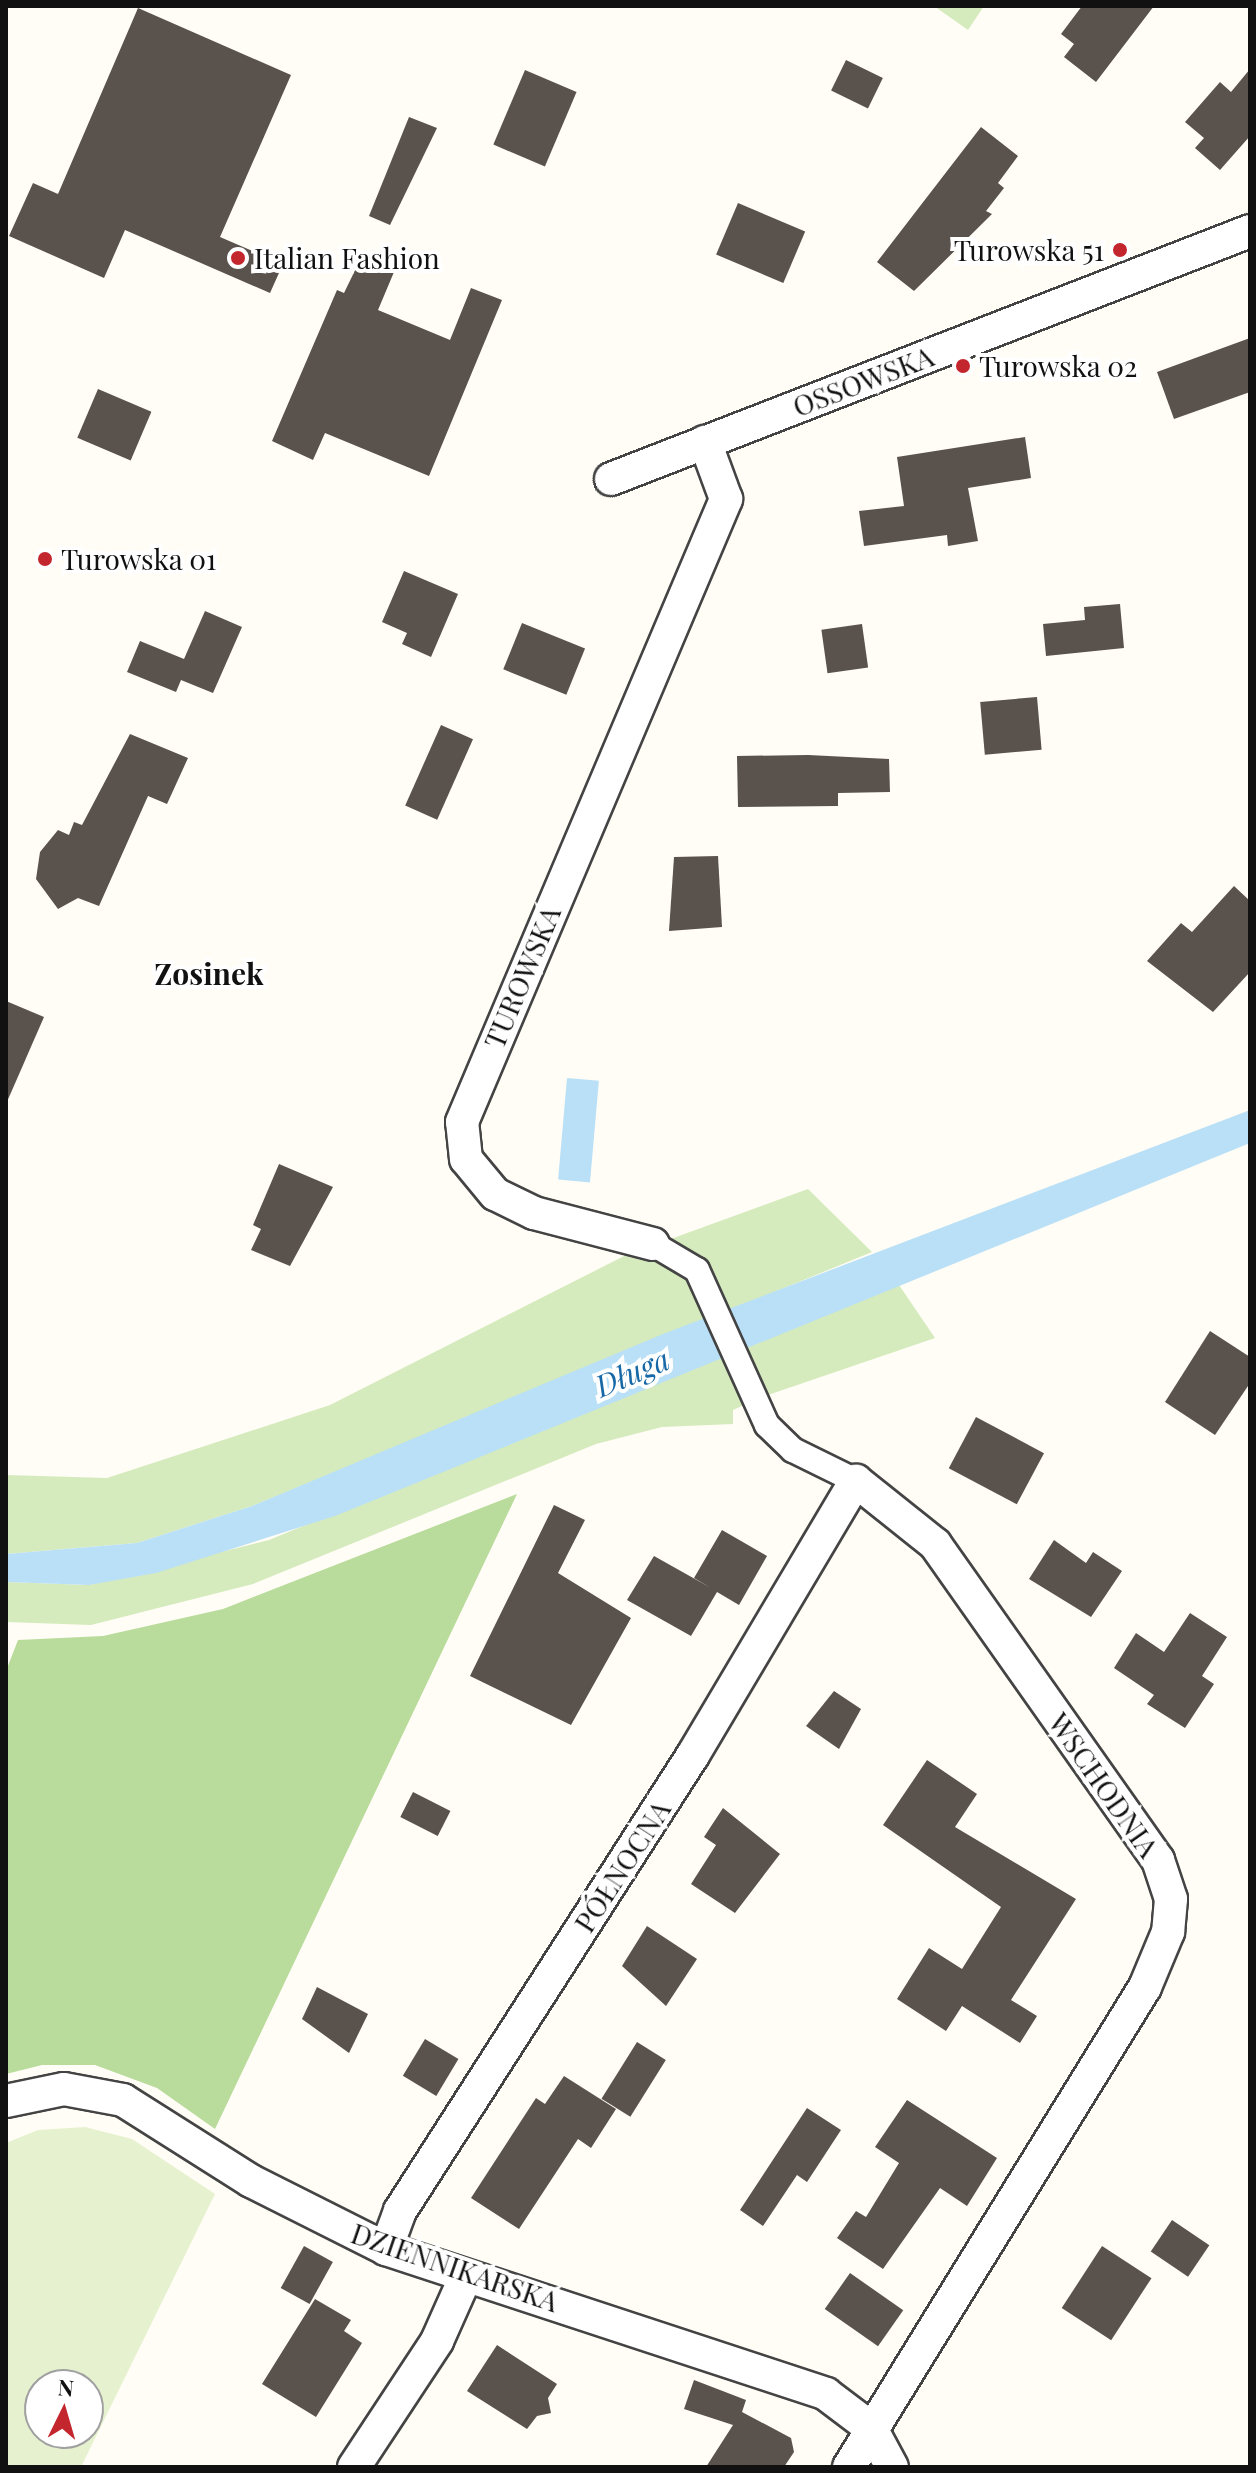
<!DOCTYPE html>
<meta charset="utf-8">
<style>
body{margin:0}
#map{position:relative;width:1256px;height:2473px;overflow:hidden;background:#fffdf5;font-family:"Playfair Display",serif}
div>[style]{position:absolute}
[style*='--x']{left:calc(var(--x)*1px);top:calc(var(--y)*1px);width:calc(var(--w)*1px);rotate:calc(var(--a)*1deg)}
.green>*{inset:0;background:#d5ebbd}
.forest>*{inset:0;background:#b9dc9c}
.pitch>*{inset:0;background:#e6f2cf}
.water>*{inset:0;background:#b9e0f7;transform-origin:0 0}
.building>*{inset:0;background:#5a524d;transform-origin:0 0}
.roads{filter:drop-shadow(2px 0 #444) drop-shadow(-2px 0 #444) drop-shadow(0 2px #444) drop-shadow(0 -2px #444)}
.pedestrian>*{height:24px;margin:-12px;padding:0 12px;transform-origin:12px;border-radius:12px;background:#fff}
.minor>*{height:32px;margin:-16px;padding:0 16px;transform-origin:16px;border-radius:16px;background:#fff}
.dots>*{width:22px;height:22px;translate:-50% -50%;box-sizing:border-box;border:4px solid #fff;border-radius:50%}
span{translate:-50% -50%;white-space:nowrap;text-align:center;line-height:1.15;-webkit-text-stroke:8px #fff;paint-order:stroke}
.poi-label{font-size:28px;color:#111}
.right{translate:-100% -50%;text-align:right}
.left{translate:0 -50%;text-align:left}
.street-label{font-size:28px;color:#111}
.neighbourhood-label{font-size:30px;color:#111;font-weight:700}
.water-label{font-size:30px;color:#1768a6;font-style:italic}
.frame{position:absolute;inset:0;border:8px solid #111;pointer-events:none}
.north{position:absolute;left:24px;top:2369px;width:80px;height:80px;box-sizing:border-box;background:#fff;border:2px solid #a0a0a0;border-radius:50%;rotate:5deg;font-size:22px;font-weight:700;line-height:32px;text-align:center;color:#111}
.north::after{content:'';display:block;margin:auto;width:28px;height:36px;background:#c4262e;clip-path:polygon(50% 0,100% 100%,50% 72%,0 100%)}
</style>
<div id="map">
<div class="green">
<i style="clip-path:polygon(934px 6px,984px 6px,968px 30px)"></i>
<i style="clip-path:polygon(808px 1189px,872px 1252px,252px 1506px,137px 1543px,6px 1554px,6px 1475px,107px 1478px,330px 1405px,632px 1252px,683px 1272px,691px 1287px,712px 1278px,702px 1259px,668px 1240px)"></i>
<i style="clip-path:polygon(897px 1282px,935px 1338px,765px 1396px,756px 1375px,734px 1384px,744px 1405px,733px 1410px,733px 1424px,662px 1427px,596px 1444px,253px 1584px,91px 1625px,6px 1622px,6px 1582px,89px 1585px,269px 1540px)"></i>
</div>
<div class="forest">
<i style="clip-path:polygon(517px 1494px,215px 2129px,157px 2088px,95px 2065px,42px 2065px,6px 2074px,6px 1671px,18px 1640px,103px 1636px,223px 1609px)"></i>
</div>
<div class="pitch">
<i style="clip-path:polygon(evenodd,85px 2127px,132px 2139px,215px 2194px,81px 2467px,6px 2467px,6px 2143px,38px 2130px,85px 2127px,40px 2385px,88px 2385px,88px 2433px,40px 2433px,40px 2385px)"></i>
</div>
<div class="water">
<i style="left:567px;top:1078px;width:32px;height:102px;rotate:5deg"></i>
<i style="clip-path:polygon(1250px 1110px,1250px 1143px,335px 1516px,156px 1573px,89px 1585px,6px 1582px,6px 1554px,137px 1543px,252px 1506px,663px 1334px)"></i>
</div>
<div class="building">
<i style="clip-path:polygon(1082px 6px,1154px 6px,1096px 82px,1064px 57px,1074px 44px,1061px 34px)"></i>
<i style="clip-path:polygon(138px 8px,291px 75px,220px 237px,283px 264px,270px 293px,125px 230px,104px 278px,9px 236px,33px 183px,58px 194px)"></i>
<i style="left:846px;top:60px;width:41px;height:34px;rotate:26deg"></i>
<i style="clip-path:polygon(1250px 69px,1250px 136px,1220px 170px,1195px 148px,1204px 138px,1185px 122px,1220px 82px,1231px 92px)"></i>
<i style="left:525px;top:70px;width:56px;height:81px;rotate:23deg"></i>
<i style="clip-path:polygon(409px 117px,437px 128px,390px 225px,369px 216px)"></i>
<i style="clip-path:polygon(981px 127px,1018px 156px,998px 183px,1004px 188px,986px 211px,992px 214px,914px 291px,877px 262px)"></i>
<i style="left:738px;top:203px;width:73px;height:56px;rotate:23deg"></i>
<i style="clip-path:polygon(361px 258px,394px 272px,378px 310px,450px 340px,471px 288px,502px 300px,429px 476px,325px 433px,313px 460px,272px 441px,337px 290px,344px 293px)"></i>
<i style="clip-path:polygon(1250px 338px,1250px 392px,1174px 419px,1157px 372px)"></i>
<i style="left:98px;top:389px;width:58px;height:53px;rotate:23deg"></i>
<i style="clip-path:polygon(1025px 437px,1031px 478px,968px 488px,978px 541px,948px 546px,947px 535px,864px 546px,859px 511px,904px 506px,897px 457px)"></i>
<i style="clip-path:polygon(404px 571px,458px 594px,431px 657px,402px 644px,407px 633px,382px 622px)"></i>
<i style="clip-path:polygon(1120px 604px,1124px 648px,1046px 656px,1043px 624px,1085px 620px,1084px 607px)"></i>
<i style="clip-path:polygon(205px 611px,242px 627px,213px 693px,181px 680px,176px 692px,127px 672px,140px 641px,184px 659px)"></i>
<i style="left:522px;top:623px;width:68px;height:50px;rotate:22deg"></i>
<i style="left:862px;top:624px;width:44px;height:41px;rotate:82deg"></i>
<i style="left:1037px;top:697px;width:53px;height:57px;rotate:85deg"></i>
<i style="left:441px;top:725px;width:35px;height:88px;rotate:24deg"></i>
<i style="clip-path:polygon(130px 734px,188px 758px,167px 804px,148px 796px,99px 906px,78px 898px,58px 909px,36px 879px,40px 852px,58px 830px,69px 835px,74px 822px,82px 825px)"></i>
<i style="clip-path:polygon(808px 755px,889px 759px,890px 792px,838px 793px,838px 806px,738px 807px,737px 756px)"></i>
<i style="clip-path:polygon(718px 856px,722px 927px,669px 931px,674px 857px)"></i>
<i style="clip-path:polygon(1234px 886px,1250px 901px,1250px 972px,1213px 1012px,1147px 961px,1181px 923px,1192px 932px)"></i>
<i style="clip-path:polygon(6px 1001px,44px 1017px,6px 1104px)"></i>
<i style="clip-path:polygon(279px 1164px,333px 1187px,290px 1266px,251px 1250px,261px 1229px,253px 1225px)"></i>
<i style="clip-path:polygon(1210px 1331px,1250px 1357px,1250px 1383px,1215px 1435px,1165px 1402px)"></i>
<i style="left:976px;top:1417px;width:77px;height:58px;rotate:28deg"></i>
<i style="clip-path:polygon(554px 1505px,585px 1520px,558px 1573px,631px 1618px,571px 1725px,470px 1676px)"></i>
<i style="clip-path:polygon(722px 1530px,767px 1556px,739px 1605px,717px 1592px,691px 1636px,627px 1600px,654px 1556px,711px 1588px,694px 1578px)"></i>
<i style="clip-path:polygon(1054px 1540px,1086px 1563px,1093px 1552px,1122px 1571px,1091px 1617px,1029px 1579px)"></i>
<i style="clip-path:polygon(1190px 1613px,1227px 1637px,1202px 1676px,1214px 1684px,1185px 1728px,1147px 1704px,1154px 1695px,1114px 1668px,1136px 1633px,1164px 1652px)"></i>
<i style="clip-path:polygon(834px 1691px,861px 1709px,839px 1749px,806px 1726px)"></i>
<i style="clip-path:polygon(927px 1760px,977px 1794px,955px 1827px,1076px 1899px,1011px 2000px,1037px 2016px,1020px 2043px,962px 2006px,946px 2031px,897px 1999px,929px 1948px,962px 1969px,1001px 1907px,883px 1825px)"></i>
<i style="left:413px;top:1792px;width:42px;height:28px;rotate:27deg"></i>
<i style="clip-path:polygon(723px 1808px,780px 1854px,735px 1913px,691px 1884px,716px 1845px,704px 1837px)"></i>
<i style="clip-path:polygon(647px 1926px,697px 1959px,666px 2006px,622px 1966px)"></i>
<i style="clip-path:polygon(317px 1987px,368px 2014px,349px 2053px,302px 2019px)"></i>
<i style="left:425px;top:2039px;width:39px;height:43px;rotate:31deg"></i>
<i style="left:637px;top:2042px;width:34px;height:67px;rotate:32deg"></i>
<i style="clip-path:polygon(564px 2076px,616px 2109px,591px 2148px,578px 2139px,519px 2229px,471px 2198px,536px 2098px,545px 2104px)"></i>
<i style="clip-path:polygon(907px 2100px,997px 2158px,967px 2206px,940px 2188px,883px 2269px,837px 2238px,856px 2211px,866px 2217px,899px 2163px,875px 2147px)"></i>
<i style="clip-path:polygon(807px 2108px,841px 2130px,807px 2182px,797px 2175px,763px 2226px,740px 2210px)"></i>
<i style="left:1172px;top:2220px;width:45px;height:38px;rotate:34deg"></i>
<i style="left:304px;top:2246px;width:33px;height:48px;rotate:29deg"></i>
<i style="left:1102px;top:2246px;width:59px;height:74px;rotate:33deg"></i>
<i style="left:850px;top:2273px;width:65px;height:44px;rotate:35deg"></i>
<i style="clip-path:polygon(315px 2299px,351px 2320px,344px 2331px,362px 2343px,316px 2417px,262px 2384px)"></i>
<i style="clip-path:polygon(497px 2345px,557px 2384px,548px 2398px,551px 2413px,537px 2416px,527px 2429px,467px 2391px)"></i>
<i style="clip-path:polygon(694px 2380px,746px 2400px,742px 2412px,791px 2438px,794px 2452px,784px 2467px,706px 2467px,733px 2425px,684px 2409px)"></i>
</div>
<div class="roads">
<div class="pedestrian">
<i style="--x:653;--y:1244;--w:51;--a:30.6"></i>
<i style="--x:697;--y:1270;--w:170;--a:65.7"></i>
<i style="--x:767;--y:1425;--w:36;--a:44"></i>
<i style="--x:793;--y:1450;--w:70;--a:26.2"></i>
</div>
<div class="minor">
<i style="--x:611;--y:479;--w:685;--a:-21.21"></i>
<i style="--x:653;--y:1244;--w:123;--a:-165.4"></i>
<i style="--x:534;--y:1213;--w:43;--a:-154"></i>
<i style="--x:495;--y:1194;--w:45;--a:-129.6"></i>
<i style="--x:466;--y:1159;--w:37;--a:-96"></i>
<i style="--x:462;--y:1122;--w:677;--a:-67.03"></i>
<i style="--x:726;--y:499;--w:61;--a:-110.2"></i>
<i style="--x:6;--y:2101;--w:59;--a:-11.7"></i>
<i style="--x:64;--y:2089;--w:60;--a:10.6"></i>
<i style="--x:123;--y:2100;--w:151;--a:32.3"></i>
<i style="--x:251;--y:2181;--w:151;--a:26.7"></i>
<i style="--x:386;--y:2249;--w:463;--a:18.2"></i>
<i style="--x:826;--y:2394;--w:56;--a:37.1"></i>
<i style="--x:871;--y:2428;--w:44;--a:61.7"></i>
<i style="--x:386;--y:2249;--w:40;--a:-69.8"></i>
<i style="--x:400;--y:2211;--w:542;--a:-57.28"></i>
<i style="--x:693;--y:1755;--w:319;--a:-59.3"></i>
<i style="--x:856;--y:1481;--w:101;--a:38.6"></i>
<i style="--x:935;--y:1544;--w:387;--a:54.8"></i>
<i style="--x:1158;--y:1860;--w:41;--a:71.6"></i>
<i style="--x:1171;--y:1899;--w:33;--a:95"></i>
<i style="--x:1168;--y:1932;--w:60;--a:112.7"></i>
<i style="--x:1145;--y:1987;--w:564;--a:121.66"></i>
<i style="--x:354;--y:2467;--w:151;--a:-56.6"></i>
<i style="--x:437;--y:2341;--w:71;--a:-66"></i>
</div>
</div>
<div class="dots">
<i style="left:1120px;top:250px;background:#c4262e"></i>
<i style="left:238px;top:258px;background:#c4262e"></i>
<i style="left:963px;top:366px;background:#c4262e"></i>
<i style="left:45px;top:559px;background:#c4262e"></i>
</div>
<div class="poi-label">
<span class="right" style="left:1104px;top:250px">Turowska 51</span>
<span class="left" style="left:254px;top:258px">Italian Fashion</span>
<span class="left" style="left:979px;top:366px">Turowska 02</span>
<span class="left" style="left:61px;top:559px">Turowska 01</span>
</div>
<div class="street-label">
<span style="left:863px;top:381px;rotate:-21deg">OSSOWSKA</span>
<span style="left:522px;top:977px;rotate:-67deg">TUROWSKA</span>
<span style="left:1104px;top:1785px;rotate:55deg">WSCHODNIA</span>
<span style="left:622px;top:1866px;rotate:-57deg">PÓŁNOCNA</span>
<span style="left:455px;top:2267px;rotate:19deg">DZIENNIKARSKA</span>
</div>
<div class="neighbourhood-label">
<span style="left:209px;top:973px">Zosinek</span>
</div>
<div class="water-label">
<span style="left:632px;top:1372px;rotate:-23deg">Długa</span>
</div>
<div class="frame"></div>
<div class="north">N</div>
</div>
